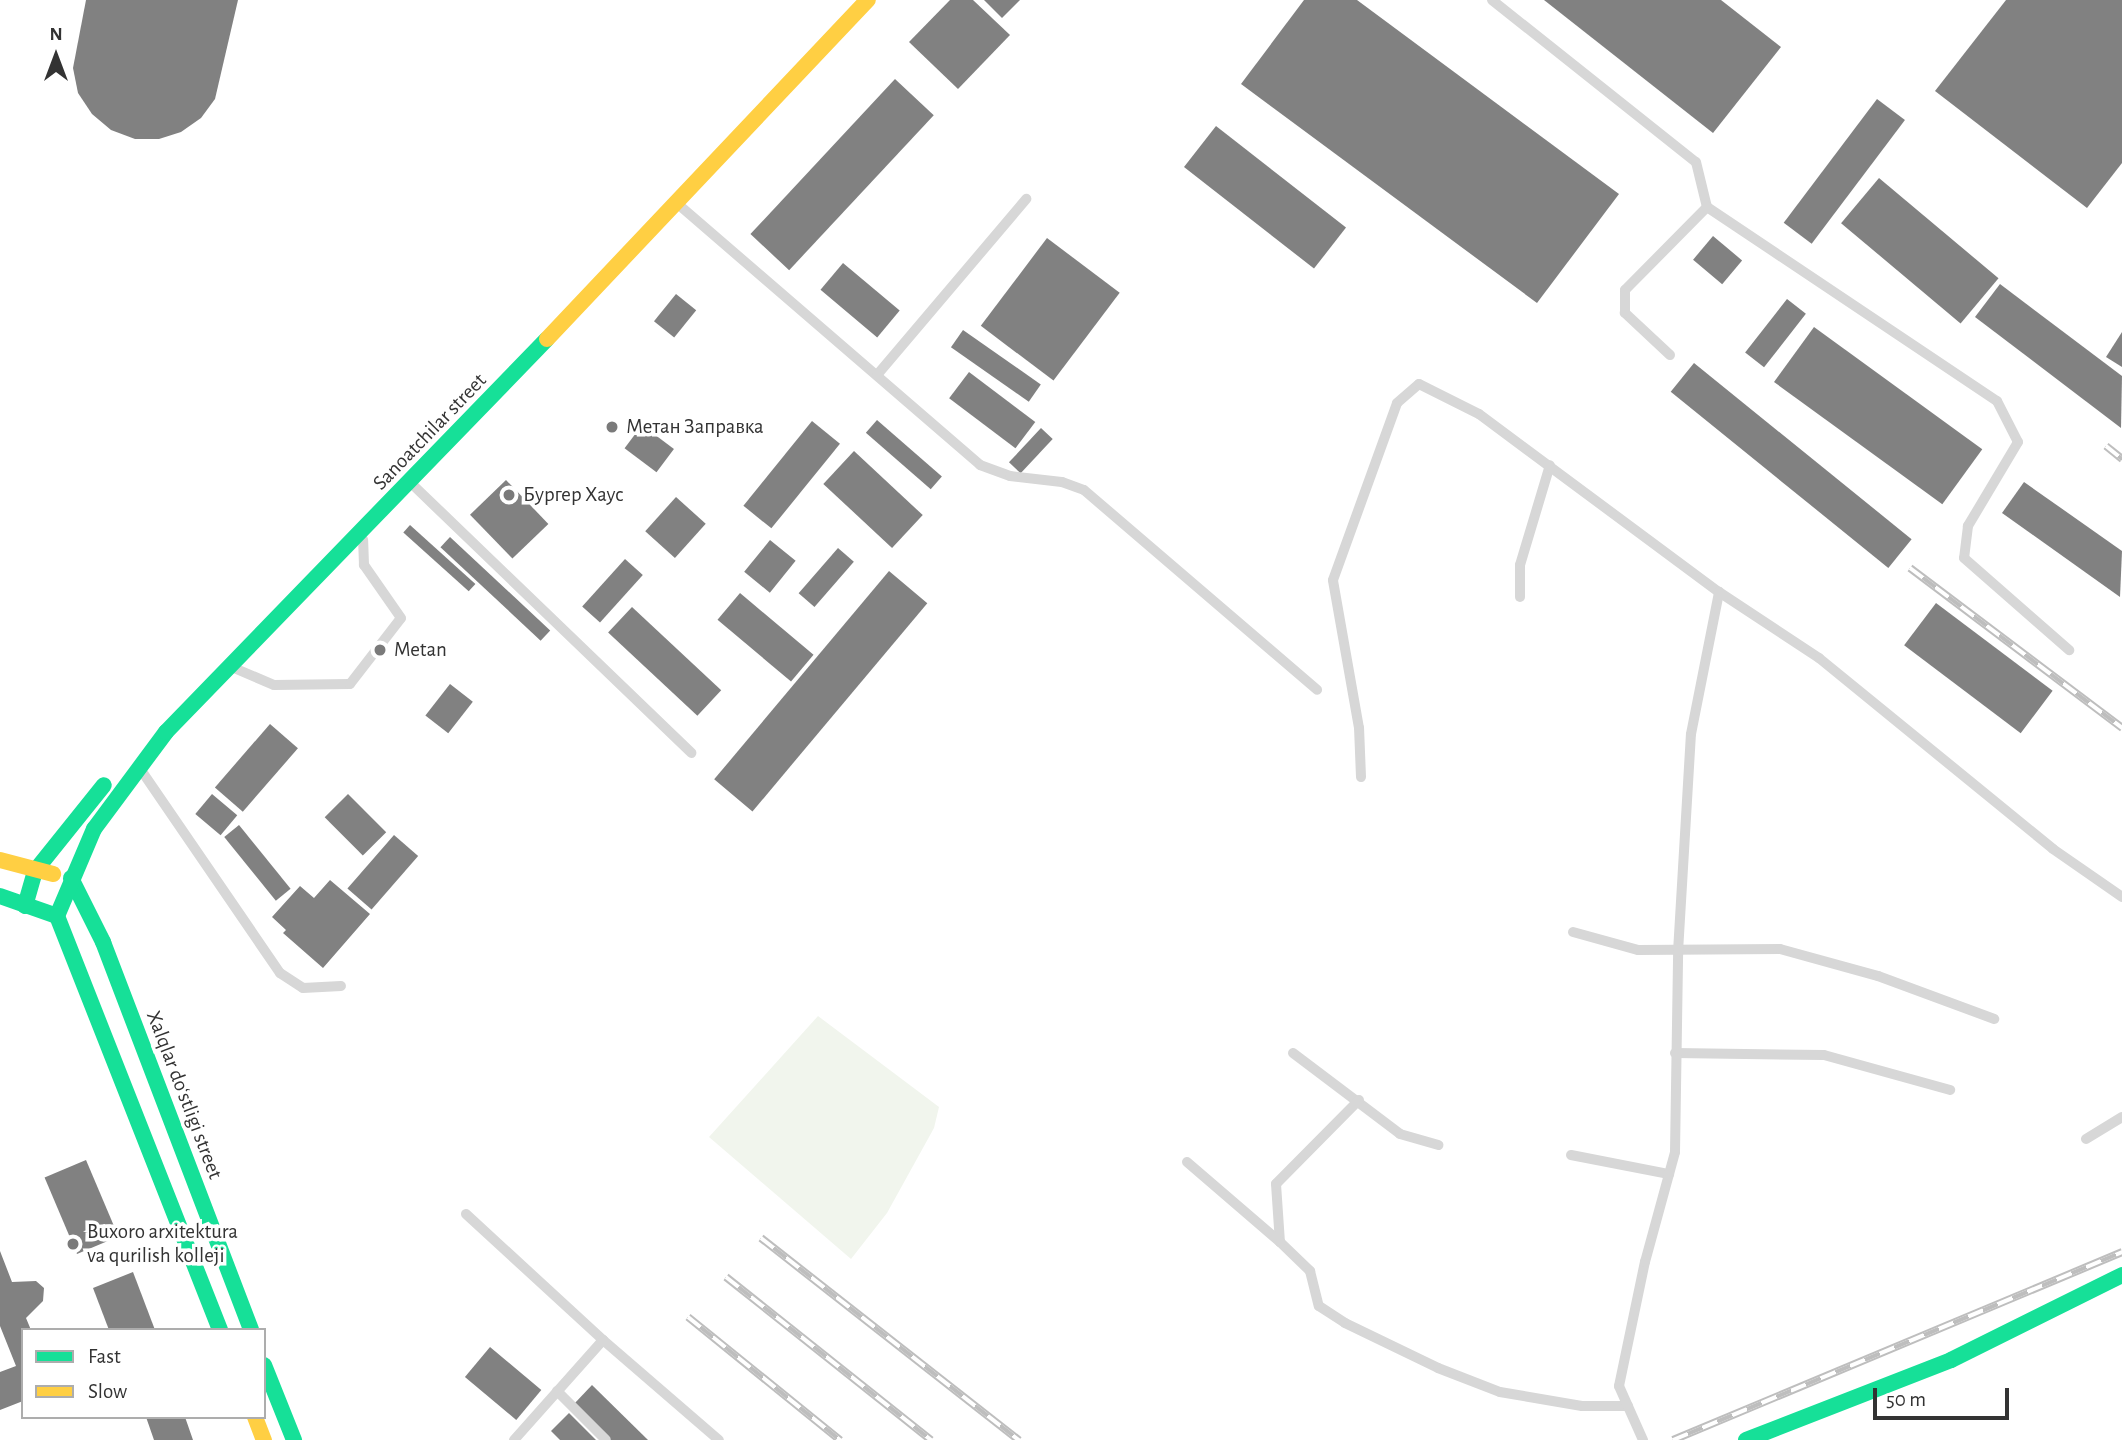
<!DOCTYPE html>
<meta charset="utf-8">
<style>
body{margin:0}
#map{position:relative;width:2122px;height:1440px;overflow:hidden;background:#fff;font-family:"Alegreya Sans",sans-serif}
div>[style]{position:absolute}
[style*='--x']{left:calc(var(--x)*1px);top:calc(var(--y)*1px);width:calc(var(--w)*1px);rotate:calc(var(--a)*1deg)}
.green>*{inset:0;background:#f1f5ed}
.building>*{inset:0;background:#818181;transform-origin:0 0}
.lane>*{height:10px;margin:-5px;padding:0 5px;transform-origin:5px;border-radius:5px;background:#d7d7d7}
.fast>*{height:16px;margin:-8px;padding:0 8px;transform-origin:8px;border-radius:8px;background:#16e098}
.slow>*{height:16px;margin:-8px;padding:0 8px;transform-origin:8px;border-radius:8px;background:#ffcf43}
.rail>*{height:8px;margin-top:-4px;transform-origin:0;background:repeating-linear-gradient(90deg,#fff 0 16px,#bebebe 0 32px);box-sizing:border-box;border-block:2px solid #bebebe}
.dots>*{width:19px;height:19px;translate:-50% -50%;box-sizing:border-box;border:4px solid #fff;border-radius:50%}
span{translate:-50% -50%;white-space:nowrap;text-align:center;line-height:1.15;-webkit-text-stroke:7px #fff;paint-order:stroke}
.poi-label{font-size:21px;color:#333}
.left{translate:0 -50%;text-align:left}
.street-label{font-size:21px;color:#333}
.legend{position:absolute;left:21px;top:1328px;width:245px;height:91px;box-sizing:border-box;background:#fff;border:2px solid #adadad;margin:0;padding:9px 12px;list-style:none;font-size:21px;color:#333}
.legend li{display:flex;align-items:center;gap:14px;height:35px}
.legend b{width:35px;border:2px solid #adadad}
.north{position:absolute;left:21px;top:21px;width:70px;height:70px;-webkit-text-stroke:5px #fff;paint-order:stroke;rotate:0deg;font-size:19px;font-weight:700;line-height:28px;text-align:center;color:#333}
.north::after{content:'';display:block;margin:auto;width:24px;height:32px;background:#333;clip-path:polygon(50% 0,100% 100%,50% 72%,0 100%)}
.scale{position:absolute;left:1873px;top:1388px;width:136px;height:32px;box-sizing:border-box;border:4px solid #333;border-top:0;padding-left:9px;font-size:21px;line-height:24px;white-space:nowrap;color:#333;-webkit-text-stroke:5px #fff;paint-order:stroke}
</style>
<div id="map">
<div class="green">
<i style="clip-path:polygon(818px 1016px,939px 1107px,934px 1128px,887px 1213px,851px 1259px,709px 1137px)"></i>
</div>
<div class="building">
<i style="clip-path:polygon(86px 0,238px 0,215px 99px,201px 118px,181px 132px,159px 139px,135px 139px,111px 130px,92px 114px,78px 93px,73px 68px)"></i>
<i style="clip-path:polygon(950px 0,973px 0,1010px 35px,958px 89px,909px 42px)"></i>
<i style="clip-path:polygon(984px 0,1020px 0,1002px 18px)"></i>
<i style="clip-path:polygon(1304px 0,1357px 0,1619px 194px,1537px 303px,1241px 84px)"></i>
<i style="clip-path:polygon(1544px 0,1721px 0,1781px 47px,1713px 133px)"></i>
<i style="clip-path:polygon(2006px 0,2122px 0,2122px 163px,2087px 208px,1935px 91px)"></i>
<i style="left:895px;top:79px;width:53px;height:212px;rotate:43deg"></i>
<i style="left:1877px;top:99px;width:35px;height:155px;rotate:37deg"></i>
<i style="left:1216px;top:126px;width:165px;height:52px;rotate:38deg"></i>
<i style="left:1879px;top:178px;width:156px;height:59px;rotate:40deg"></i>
<i style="left:1713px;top:236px;width:38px;height:31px;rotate:40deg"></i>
<i style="left:1047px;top:238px;width:91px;height:110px;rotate:37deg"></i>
<i style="left:843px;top:263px;width:74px;height:35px;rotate:40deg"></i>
<i style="clip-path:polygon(2000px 284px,2122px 376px,2121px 428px,1975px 317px)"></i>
<i style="left:676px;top:294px;width:26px;height:35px;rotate:39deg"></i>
<i style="left:1787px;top:299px;width:24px;height:68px;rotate:38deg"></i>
<i style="left:1814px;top:327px;width:208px;height:68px;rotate:36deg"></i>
<i style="left:963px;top:330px;width:95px;height:21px;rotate:35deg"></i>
<i style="clip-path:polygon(2122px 332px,2122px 367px,2106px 357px)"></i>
<i style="left:1694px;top:363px;width:280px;height:37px;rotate:39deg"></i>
<i style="left:969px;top:372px;width:83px;height:33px;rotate:37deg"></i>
<i style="left:877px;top:420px;width:86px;height:17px;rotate:41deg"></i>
<i style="left:812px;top:421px;width:36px;height:109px;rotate:39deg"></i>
<i style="left:642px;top:425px;width:40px;height:29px;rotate:37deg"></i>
<i style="left:1041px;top:428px;width:16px;height:47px;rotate:43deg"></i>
<i style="left:854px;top:451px;width:94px;height:45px;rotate:43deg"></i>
<i style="left:506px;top:480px;width:61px;height:50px;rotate:46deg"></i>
<i style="clip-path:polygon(2024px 482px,2122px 551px,2120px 597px,2002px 513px)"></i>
<i style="left:676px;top:497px;width:40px;height:46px;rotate:42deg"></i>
<i style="left:410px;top:525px;width:88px;height:10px;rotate:42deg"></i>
<i style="left:450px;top:537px;width:137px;height:14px;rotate:43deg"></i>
<i style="left:770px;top:540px;width:33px;height:41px;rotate:39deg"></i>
<i style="left:838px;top:548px;width:21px;height:60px;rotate:41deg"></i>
<i style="left:625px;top:559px;width:24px;height:64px;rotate:42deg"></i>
<i style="left:889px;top:571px;width:50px;height:272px;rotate:40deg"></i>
<i style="left:740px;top:593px;width:96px;height:35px;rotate:40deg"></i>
<i style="left:1936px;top:603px;width:146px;height:53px;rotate:37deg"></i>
<i style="left:632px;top:607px;width:122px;height:35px;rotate:43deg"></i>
<i style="left:450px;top:684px;width:29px;height:40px;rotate:38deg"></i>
<i style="left:270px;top:724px;width:37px;height:84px;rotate:41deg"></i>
<i style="left:212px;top:794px;width:33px;height:26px;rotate:40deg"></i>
<i style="left:348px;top:794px;width:54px;height:33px;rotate:45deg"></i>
<i style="left:239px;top:825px;width:82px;height:19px;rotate:51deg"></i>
<i style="left:394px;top:835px;width:32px;height:71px;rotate:41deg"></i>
<i style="clip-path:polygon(330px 880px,370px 914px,323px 968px,283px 933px,286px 930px,272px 917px,300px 886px,314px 898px)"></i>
<i style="left:86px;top:1160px;width:83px;height:45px;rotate:67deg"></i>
<i style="clip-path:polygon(0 1251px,12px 1282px,36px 1281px,44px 1288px,43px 1301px,26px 1318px,31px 1330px,23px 1330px,23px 1401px,0 1410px,0 1372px,16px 1366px,0 1326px)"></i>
<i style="clip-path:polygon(133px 1272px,155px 1330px,109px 1330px,93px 1288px)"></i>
<i style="left:490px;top:1347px;width:67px;height:39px;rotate:40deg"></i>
<i style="clip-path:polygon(592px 1385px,648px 1440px,610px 1440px,574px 1404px)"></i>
<i style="clip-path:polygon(569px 1413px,596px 1440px,560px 1440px,551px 1431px)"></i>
<i style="clip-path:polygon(146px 1417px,185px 1417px,193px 1440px,154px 1440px)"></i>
</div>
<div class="lane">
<i style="--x:1492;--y:0;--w:260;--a:38.5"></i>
<i style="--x:1696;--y:162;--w:46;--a:76.3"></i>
<i style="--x:1707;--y:207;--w:349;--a:33.8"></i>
<i style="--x:1997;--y:401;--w:46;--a:62.9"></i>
<i style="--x:2018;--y:442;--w:98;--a:120.8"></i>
<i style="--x:1968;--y:526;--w:32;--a:97"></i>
<i style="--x:1964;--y:558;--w:140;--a:41.2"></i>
<i style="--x:679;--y:205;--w:398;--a:40.8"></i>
<i style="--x:980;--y:465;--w:32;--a:20"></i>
<i style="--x:1010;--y:476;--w:52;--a:6.6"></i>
<i style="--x:1062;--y:482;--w:23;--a:20"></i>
<i style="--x:1084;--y:490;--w:307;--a:40.6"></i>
<i style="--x:1670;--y:355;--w:62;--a:-137"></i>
<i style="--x:1625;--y:313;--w:23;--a:-90"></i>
<i style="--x:1625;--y:290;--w:117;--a:-45.3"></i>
<i style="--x:877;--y:375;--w:231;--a:-49.7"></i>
<i style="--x:414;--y:486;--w:385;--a:43.9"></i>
<i style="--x:1520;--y:597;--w:32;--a:-90"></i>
<i style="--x:1520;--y:565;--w:104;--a:-73.3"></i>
<i style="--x:234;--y:668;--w:43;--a:23"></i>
<i style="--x:274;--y:685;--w:76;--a:-0.8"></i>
<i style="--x:350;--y:684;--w:83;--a:-52.3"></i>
<i style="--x:401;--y:618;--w:65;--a:-124.9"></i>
<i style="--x:364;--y:565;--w:25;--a:-92"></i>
<i style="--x:141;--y:770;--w:246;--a:55.6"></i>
<i style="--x:280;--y:973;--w:27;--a:33"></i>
<i style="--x:303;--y:988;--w:38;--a:-3"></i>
<i style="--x:1361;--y:777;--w:49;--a:-92.3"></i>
<i style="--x:1359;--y:728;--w:150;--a:-100"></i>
<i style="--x:1333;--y:580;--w:188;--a:-70.1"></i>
<i style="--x:1397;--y:403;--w:29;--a:-41"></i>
<i style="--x:1419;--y:384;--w:67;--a:26.6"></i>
<i style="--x:1479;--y:414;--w:299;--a:36.6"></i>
<i style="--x:1719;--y:592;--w:120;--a:33.4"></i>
<i style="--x:1819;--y:658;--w:302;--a:39.2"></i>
<i style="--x:2053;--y:849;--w:84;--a:34.8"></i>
<i style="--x:1573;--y:932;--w:67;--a:15.5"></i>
<i style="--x:1638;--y:950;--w:142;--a:-0.4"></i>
<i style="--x:1780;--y:949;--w:102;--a:15.4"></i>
<i style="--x:1878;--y:976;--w:124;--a:20.3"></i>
<i style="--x:1293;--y:1053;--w:134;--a:37.1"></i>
<i style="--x:1400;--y:1134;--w:40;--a:16"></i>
<i style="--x:1675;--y:1053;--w:149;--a:0.8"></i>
<i style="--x:1824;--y:1055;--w:131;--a:15.5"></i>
<i style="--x:1359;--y:1100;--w:118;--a:134.7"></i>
<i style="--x:1276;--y:1184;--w:58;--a:86.1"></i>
<i style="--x:1280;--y:1242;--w:42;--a:44"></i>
<i style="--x:1310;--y:1271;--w:36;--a:76"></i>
<i style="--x:1319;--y:1306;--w:31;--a:33"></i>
<i style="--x:1345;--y:1323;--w:103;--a:25.8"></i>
<i style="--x:1438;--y:1368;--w:66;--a:21.2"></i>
<i style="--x:1500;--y:1392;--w:83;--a:9.7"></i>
<i style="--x:1582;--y:1406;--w:46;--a:0"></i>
<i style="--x:2086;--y:1139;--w:42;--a:-31.4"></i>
<i style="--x:1571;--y:1155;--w:100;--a:11"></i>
<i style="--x:1187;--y:1162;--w:123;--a:40.7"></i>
<i style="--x:466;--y:1214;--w:186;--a:42.6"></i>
<i style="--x:557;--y:1391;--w:69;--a:45"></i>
<i style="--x:514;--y:1440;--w:134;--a:-48.3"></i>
<i style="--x:603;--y:1340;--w:153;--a:40.8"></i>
<i style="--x:1643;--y:1440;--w:59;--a:-114"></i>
<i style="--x:1619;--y:1386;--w:127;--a:-78.2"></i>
<i style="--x:1645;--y:1262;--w:114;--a:-74.7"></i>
<i style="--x:1675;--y:1152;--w:200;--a:-89.1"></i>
<i style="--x:1678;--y:952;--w:218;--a:-86.6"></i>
<i style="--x:1691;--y:734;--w:145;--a:-78.8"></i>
</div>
<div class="fast">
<i style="--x:71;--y:878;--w:72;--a:63.4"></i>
<i style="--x:103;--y:942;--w:415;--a:69.1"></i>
<i style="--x:0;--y:896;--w:60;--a:19.3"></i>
<i style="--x:57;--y:916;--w:95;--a:-67"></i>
<i style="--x:94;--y:829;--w:121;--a:-53.4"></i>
<i style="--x:166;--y:732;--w:547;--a:-45.89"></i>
<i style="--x:25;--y:906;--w:36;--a:-74"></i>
<i style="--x:35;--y:871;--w:110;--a:-51.3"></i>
<i style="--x:57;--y:916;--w:445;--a:68.5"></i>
<i style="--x:264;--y:1365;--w:81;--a:68.2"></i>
<i style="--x:1746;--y:1440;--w:220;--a:-21.3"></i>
<i style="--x:1951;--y:1360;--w:191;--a:-26.4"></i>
</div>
<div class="slow">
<i style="--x:547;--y:339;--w:467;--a:-46.6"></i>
<i style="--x:0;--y:860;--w:55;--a:14.8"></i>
<i style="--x:255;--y:1417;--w:25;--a:69"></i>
</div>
<div class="rail">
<i style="--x:2106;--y:446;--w:21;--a:39"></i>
<i style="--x:1910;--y:568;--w:266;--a:37"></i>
<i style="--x:761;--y:1238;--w:328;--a:38.1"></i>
<i style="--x:726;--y:1277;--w:262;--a:38.5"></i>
<i style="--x:688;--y:1317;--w:196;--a:39"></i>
<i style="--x:1673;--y:1440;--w:487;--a:-22.7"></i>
</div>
<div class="dots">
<i style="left:612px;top:427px;background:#7a7a7a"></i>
<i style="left:509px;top:495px;background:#7a7a7a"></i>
<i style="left:380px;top:650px;background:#7a7a7a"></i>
<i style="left:73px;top:1244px;background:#7a7a7a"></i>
</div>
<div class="poi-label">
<span class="left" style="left:626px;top:427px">Метан Заправка</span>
<span class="left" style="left:523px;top:495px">Бургер Хаус</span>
<span class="left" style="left:394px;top:650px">Metan</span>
<span class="left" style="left:87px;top:1244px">Buxoro arxitektura<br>va qurilish kolleji</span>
</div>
<div class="street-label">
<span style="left:430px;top:432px;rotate:-46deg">Sanoatchilar street</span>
<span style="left:184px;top:1095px;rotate:69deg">Xalqlar doʻstligi street</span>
</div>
<ul class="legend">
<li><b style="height:9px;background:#16e098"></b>Fast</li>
<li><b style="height:9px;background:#ffcf43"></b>Slow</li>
</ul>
<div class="north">N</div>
<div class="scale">50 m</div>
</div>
